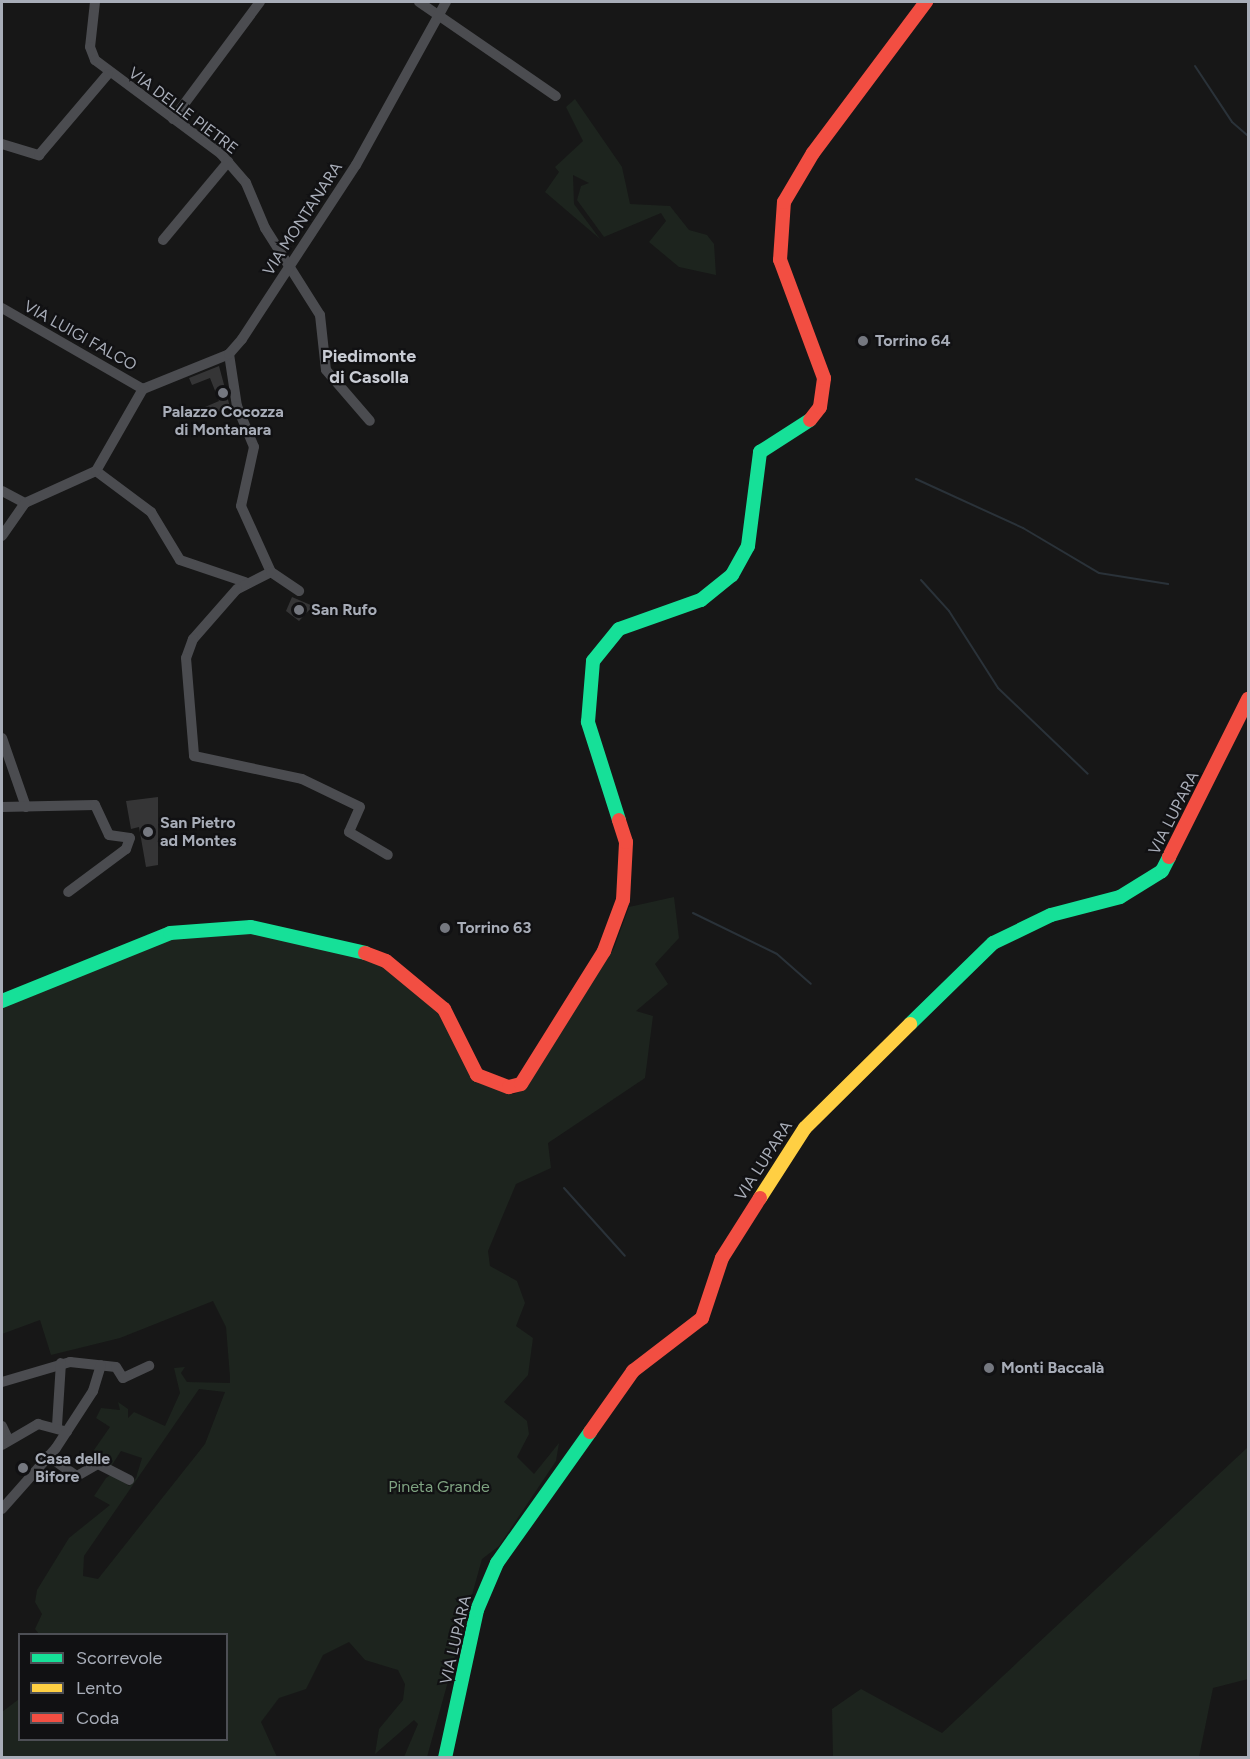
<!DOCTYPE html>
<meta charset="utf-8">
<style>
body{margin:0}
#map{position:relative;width:1250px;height:1759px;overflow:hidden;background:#171717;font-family:Figtree,sans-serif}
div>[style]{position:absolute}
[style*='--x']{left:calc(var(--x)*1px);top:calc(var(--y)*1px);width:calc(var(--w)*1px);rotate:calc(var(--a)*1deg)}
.green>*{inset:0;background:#1d241e}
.stream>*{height:2px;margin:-1px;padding:0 1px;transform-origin:1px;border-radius:1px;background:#2a3239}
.building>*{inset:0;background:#353536}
.street>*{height:10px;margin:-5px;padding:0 5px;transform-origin:5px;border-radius:5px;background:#4b4c50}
.fast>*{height:14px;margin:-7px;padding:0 7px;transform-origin:7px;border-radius:7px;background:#16e098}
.slow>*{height:14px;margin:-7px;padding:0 7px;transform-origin:7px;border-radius:7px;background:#ffcf43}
.jam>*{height:14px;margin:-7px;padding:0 7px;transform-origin:7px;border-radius:7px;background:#f24e42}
.dots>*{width:16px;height:16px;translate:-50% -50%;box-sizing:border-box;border:3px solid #111113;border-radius:50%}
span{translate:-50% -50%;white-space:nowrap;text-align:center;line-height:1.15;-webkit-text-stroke:4.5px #111113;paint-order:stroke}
.street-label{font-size:16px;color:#a8adb8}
.poi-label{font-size:16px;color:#a8adb8;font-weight:700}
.left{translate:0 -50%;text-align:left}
.park-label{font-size:16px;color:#7fa381}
.neighbourhood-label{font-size:18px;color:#c9ccd4;font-weight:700}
.frame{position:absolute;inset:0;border:3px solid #a8adb8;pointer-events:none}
.legend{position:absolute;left:18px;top:1633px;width:210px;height:108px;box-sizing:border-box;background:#111113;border:2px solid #4d4f55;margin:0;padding:8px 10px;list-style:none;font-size:18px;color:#a8adb8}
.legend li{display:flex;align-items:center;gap:12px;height:30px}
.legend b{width:30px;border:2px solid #4d4f55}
</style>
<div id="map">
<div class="green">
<i style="clip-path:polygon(575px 99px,622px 167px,630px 204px,670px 206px,689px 230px,707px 235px,714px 244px,716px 275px,679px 267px,649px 242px,666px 221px,661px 213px,604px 237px,577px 200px,581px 186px,589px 183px,573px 175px,574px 204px,600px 239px,545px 192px,559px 172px,555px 167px,583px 141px,566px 107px)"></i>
<i style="clip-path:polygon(evenodd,674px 897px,679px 938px,655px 964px,668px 984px,636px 1011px,653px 1016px,645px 1078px,548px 1143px,551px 1168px,516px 1184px,488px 1251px,490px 1266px,517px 1281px,525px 1303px,516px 1326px,533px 1338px,528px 1375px,504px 1402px,527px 1421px,529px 1434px,517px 1457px,534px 1474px,559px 1443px,556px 1461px,499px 1546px,482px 1559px,427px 1757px,404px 1757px,418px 1724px,414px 1720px,375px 1754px,379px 1729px,403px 1700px,405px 1684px,398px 1670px,365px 1660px,349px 1642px,323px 1655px,306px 1689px,279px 1698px,261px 1722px,277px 1757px,2px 1757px,2px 1712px,19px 1699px,20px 1740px,226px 1740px,226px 1634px,39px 1634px,35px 1629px,42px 1614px,35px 1602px,37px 1590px,69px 1538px,110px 1505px,94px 1496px,106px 1478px,112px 1474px,129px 1486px,136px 1478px,142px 1458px,121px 1451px,110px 1468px,94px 1450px,110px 1427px,96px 1418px,101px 1408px,120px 1410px,118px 1402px,128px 1409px,128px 1418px,134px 1412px,165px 1426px,180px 1393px,174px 1368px,185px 1367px,181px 1373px,187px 1382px,230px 1383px,230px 1377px,226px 1327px,213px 1301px,120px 1338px,51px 1355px,40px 1320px,2px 1334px,2px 1007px,162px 939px,243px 931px,340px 948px,381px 964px,436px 1007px,476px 1082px,514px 1094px,521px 1091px,614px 948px,629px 907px,674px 897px,199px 1389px,225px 1392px,205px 1444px,98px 1579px,83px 1576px,84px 1556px,199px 1389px)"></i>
<i style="clip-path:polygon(1248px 1447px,1248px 1679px,1213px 1688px,1199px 1757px,833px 1757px,832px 1709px,861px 1689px,942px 1733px)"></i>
</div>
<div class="stream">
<i style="--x:1195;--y:66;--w:67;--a:56.5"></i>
<i style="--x:1232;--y:122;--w:21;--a:41"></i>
<i style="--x:916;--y:479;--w:118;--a:24.6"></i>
<i style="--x:1023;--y:528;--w:88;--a:30.6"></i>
<i style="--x:1099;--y:573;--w:70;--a:9.1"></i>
<i style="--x:921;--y:580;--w:42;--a:47.9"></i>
<i style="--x:949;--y:611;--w:91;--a:57.5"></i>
<i style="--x:998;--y:688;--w:124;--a:43.7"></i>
<i style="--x:693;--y:913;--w:93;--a:26"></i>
<i style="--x:777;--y:954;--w:45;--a:41.4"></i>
<i style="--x:564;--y:1188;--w:91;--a:48.1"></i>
</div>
<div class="building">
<i style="clip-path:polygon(219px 366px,230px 407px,208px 416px,205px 407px,219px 401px,210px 378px,192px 385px,189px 378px)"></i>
<i style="clip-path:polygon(292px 597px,313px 606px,299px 621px,286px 611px)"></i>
<i style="clip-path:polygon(158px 797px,158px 865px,146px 867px,139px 827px,131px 829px,126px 801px)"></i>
</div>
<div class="street">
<i style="--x:95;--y:2;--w:45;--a:96.3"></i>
<i style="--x:90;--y:47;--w:14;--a:69"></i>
<i style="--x:95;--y:60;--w:157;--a:36.7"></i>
<i style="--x:221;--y:154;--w:38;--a:49"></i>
<i style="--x:246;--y:183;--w:49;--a:67.1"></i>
<i style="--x:265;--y:228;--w:103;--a:57.7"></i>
<i style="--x:320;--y:315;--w:55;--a:83.8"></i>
<i style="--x:326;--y:370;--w:67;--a:49.2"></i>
<i style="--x:419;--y:2;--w:166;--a:34.5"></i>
<i style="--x:173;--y:119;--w:146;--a:-53.4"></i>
<i style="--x:2;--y:144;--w:39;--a:17"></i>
<i style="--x:39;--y:155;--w:106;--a:-49.6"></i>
<i style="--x:163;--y:240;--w:102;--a:-50.2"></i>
<i style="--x:2;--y:308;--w:163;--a:29.9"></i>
<i style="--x:229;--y:354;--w:53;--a:81.3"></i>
<i style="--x:237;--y:406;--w:44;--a:67.5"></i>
<i style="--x:254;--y:447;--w:60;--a:102.4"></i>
<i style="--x:241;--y:506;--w:72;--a:65.6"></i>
<i style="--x:143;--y:389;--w:93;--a:-22.1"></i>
<i style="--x:229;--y:354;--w:20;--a:-49"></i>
<i style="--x:242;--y:339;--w:208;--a:-56.8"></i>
<i style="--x:356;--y:165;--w:186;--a:-61.1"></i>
<i style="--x:96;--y:471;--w:69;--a:36.7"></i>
<i style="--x:151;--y:512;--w:56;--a:58.9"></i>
<i style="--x:180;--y:560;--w:69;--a:18.7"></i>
<i style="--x:2;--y:491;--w:26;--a:28"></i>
<i style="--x:25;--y:503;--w:78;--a:-24.3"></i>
<i style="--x:96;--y:471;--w:95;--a:-60.2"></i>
<i style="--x:2;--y:536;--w:40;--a:-55.1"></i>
<i style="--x:271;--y:572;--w:38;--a:153"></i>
<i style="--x:237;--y:589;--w:67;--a:131.3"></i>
<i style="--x:193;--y:639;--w:20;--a:110"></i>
<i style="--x:186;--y:658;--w:98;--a:85.3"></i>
<i style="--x:194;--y:756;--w:110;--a:12"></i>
<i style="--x:302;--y:779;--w:64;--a:25.8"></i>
<i style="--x:360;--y:807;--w:27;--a:114"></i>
<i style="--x:349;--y:832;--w:45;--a:30.5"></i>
<i style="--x:271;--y:572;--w:34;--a:34"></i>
<i style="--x:2;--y:738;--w:73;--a:70.8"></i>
<i style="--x:2;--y:807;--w:93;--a:-1.2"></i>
<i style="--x:95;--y:805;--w:33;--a:65"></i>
<i style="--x:109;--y:835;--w:21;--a:8"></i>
<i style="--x:130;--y:838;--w:12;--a:110"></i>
<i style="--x:126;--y:849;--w:72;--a:143.4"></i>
<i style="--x:2;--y:1382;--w:71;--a:-16.4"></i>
<i style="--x:70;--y:1362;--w:46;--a:6.2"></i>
<i style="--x:116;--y:1367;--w:13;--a:58"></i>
<i style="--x:123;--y:1378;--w:29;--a:-25"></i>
<i style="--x:2;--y:1426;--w:14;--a:65"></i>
<i style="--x:57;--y:1426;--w:63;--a:-86.4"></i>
<i style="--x:2;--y:1445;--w:42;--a:-30.3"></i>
<i style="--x:38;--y:1424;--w:30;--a:15"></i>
<i style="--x:48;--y:1456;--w:35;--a:35"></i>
<i style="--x:77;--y:1476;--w:24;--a:-30"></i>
<i style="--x:98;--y:1464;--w:35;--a:27"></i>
<i style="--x:2;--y:1509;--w:81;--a:-48.5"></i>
<i style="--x:56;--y:1448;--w:68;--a:-57"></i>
<i style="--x:93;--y:1391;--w:27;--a:-73"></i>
</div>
<div class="fast">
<i style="--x:619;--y:820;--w:103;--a:-107.6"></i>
<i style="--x:588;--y:722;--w:61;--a:-85.3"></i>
<i style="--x:593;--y:661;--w:41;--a:-50.9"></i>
<i style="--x:619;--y:629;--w:87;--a:-19.5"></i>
<i style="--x:701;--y:600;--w:40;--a:-39"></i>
<i style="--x:732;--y:575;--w:33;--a:-61"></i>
<i style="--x:748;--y:546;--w:95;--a:-82.7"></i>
<i style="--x:760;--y:452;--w:59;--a:-32.6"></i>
<i style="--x:2;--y:1001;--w:181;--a:-22"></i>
<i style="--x:170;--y:933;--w:81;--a:-4.2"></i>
<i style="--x:251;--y:927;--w:117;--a:12.8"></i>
<i style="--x:910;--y:1024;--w:116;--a:-44.3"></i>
<i style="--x:993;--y:943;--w:64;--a:-25.8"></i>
<i style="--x:1051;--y:915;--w:71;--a:-14.6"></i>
<i style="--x:1120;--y:897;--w:49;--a:-31.8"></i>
<i style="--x:1162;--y:871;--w:16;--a:-63"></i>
<i style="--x:445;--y:1758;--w:151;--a:-77.8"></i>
<i style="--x:477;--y:1610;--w:51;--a:-66.9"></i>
<i style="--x:497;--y:1563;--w:161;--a:-54.6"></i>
</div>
<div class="slow">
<i style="--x:760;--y:1198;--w:83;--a:-57.3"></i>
<i style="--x:805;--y:1128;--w:148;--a:-44.7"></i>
</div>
<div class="jam">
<i style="--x:810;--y:420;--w:16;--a:-52"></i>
<i style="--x:820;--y:407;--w:29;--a:-82"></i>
<i style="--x:824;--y:378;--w:126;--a:-110.4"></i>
<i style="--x:780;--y:260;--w:58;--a:-86.1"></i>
<i style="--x:784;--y:202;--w:57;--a:-59.4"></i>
<i style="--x:813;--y:153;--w:189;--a:-53.2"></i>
<i style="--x:1169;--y:857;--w:177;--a:-63.4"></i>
<i style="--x:365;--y:953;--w:22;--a:21"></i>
<i style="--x:386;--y:961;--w:75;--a:39.6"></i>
<i style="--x:444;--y:1009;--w:74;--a:63.4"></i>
<i style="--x:477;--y:1075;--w:34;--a:21"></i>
<i style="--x:509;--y:1087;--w:12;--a:-14"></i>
<i style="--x:521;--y:1084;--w:157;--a:-58"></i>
<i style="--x:604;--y:951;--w:54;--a:-69.6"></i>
<i style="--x:623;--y:900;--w:58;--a:-87"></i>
<i style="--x:626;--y:842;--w:23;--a:-108"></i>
<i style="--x:590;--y:1432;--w:75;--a:-54.8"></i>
<i style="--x:633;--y:1371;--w:87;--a:-37.5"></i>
<i style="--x:702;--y:1318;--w:63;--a:-71.6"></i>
<i style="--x:722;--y:1258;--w:71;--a:-57.7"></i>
</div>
<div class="dots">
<i style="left:863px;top:341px;background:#757880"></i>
<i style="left:223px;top:393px;background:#757880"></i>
<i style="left:299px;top:610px;background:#757880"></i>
<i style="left:148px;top:832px;background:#757880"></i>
<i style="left:445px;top:928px;background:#757880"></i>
<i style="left:989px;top:1368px;background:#757880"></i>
<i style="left:23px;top:1468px;background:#757880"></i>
</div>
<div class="street-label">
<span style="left:183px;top:111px;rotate:37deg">VIA DELLE PIETRE</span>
<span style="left:303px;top:219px;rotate:-57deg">VIA MONTANARA</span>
<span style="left:80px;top:336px;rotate:29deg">VIA LUIGI FALCO</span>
<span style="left:1174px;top:813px;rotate:-63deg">VIA LUPARA</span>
<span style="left:764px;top:1161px;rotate:-57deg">VIA LUPARA</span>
<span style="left:456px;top:1640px;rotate:-77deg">VIA LUPARA</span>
</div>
<div class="poi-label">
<span class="left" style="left:875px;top:341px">Torrino 64</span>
<span style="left:223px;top:421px">Palazzo Cocozza<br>di Montanara</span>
<span class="left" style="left:311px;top:610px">San Rufo</span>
<span class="left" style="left:160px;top:832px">San Pietro<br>ad Montes</span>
<span class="left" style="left:457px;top:928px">Torrino 63</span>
<span class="left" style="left:1001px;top:1368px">Monti Baccalà</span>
<span class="left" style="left:35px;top:1468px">Casa delle<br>Bifore</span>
</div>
<div class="park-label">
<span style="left:439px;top:1487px">Pineta Grande</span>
</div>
<div class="neighbourhood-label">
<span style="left:369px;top:367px">Piedimonte<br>di Casolla</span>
</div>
<div class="frame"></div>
<ul class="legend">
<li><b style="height:8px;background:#16e098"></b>Scorrevole</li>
<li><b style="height:8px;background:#ffcf43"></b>Lento</li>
<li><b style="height:8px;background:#f24e42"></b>Coda</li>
</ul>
</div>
